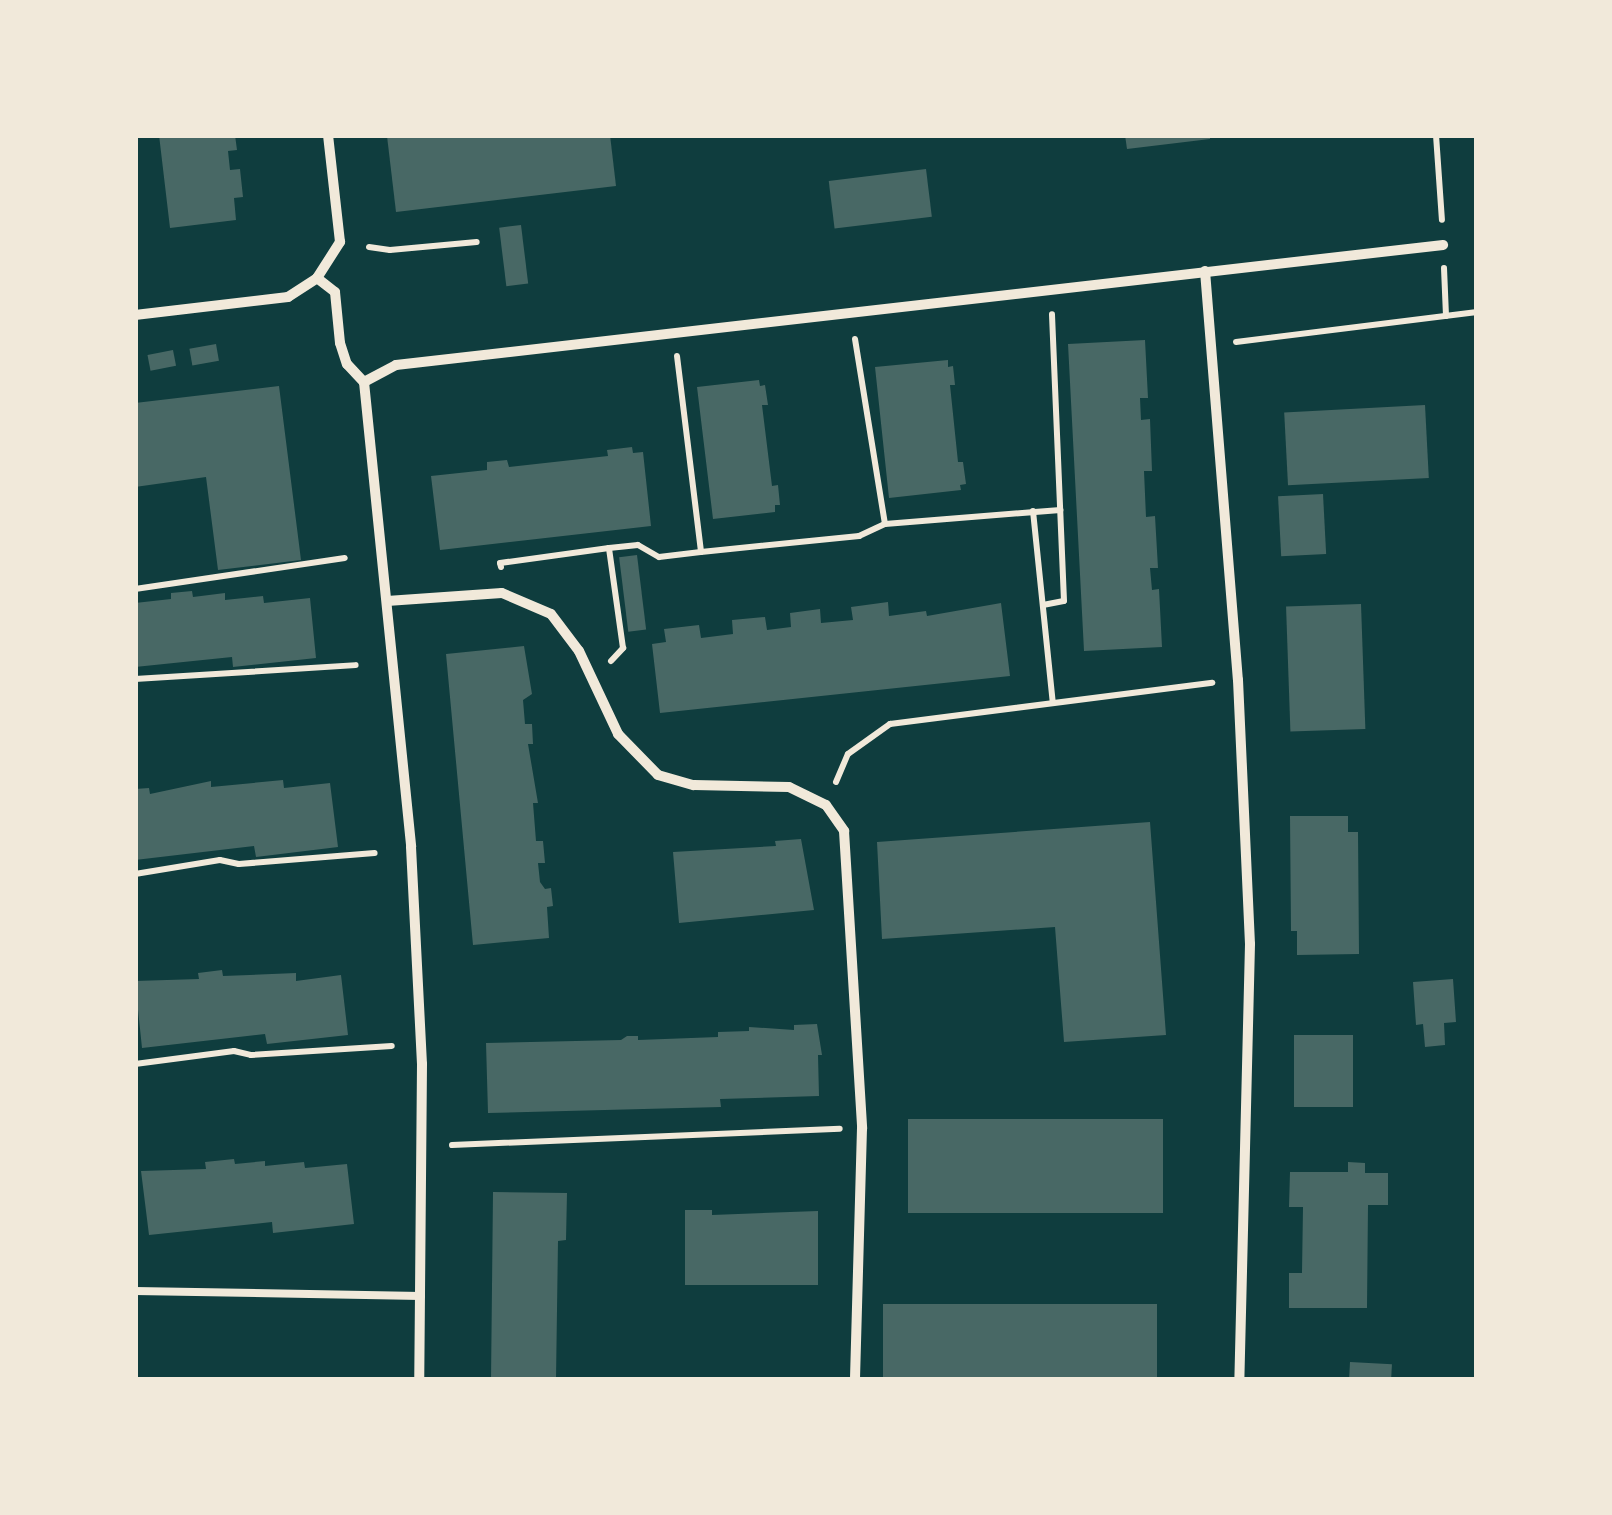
<!DOCTYPE html>
<style>
body{margin:0}
#map{position:relative;width:1612px;height:1515px;overflow:hidden;background:#0f3d3e;font-family:Jost,sans-serif}
div>[style]{position:absolute}
[style*='--x']{left:calc(var(--x)*1px);top:calc(var(--y)*1px);width:calc(var(--w)*1px);rotate:calc(var(--a)*1deg)}
.building>*{inset:0;background:#486865;transform-origin:0 0}
.path>*{height:6px;margin:-3px;padding:0 3px;transform-origin:3px;border-radius:3px;background:#f1e9da}
.service>*{height:8px;margin:-4px;padding:0 4px;transform-origin:4px;border-radius:4px;background:#f1e9da}
.minor>*{height:10px;margin:-5px;padding:0 5px;transform-origin:5px;border-radius:5px;background:#f1e9da}
span{translate:-50% -50%;white-space:nowrap;text-align:center;line-height:1.15;-webkit-text-stroke:9px #f1e9da;paint-order:stroke}
.frame{position:absolute;inset:0;border:138px solid #f1e9da;pointer-events:none}
</style>
<div id="map">
<div class="building">
<i style="clip-path:polygon(159px 135px,235px 135px,237px 150px,228px 151px,230px 170px,240px 169px,243px 197px,234px 198px,236px 220px,170px 228px)"></i>
<i style="clip-path:polygon(610px 135px,616px 186px,396px 212px,387px 136px)"></i>
<i style="clip-path:polygon(1125px 135px,1210px 135px,1210px 139px,1127px 149px)"></i>
<i style="left:926px;top:169px;width:48px;height:98px;rotate:83deg"></i>
<i style="left:521px;top:225px;width:59px;height:22px;rotate:83deg"></i>
<i style="clip-path:polygon(1145px 340px,1148px 398px,1140px 398px,1141px 420px,1150px 419px,1152px 471px,1144px 471px,1146px 517px,1155px 516px,1158px 568px,1150px 568px,1152px 590px,1159px 589px,1162px 647px,1084px 651px,1068px 344px)"></i>
<i style="left:216px;top:344px;width:17px;height:27px;rotate:80deg"></i>
<i style="left:173px;top:350px;width:16px;height:26px;rotate:79deg"></i>
<i style="clip-path:polygon(948px 360px,948px 367px,953px 366px,955px 385px,950px 385px,958px 462px,963px 462px,966px 484px,960px 485px,961px 490px,889px 498px,875px 367px)"></i>
<i style="clip-path:polygon(759px 380px,760px 386px,765px 385px,768px 405px,762px 405px,772px 486px,778px 485px,780px 505px,775px 505px,775px 512px,713px 519px,697px 387px)"></i>
<i style="clip-path:polygon(279px 386px,301px 560px,218px 570px,206px 477px,135px 487px,135px 403px)"></i>
<i style="left:1425px;top:405px;width:73px;height:141px;rotate:87deg"></i>
<i style="clip-path:polygon(632px 447px,633px 453px,643px 452px,651px 526px,440px 550px,431px 476px,487px 470px,487px 462px,507px 460px,509px 467px,608px 456px,607px 450px)"></i>
<i style="left:1323px;top:494px;width:60px;height:45px;rotate:87deg"></i>
<i style="left:637px;top:555px;width:75px;height:18px;rotate:83deg"></i>
<i style="clip-path:polygon(192px 591px,193px 597px,225px 593px,225px 600px,263px 596px,264px 603px,310px 598px,316px 658px,233px 667px,232px 657px,135px 667px,135px 603px,171px 599px,171px 593px)"></i>
<i style="clip-path:polygon(888px 602px,889px 616px,926px 611px,927px 616px,1001px 603px,1010px 676px,660px 713px,652px 644px,666px 642px,664px 629px,699px 625px,701px 638px,733px 634px,732px 620px,765px 617px,767px 630px,791px 627px,790px 613px,820px 609px,821px 623px,853px 620px,851px 607px)"></i>
<i style="left:1361px;top:604px;width:125px;height:75px;rotate:88deg"></i>
<i style="clip-path:polygon(524px 646px,532px 694px,523px 700px,525px 724px,532px 724px,533px 744px,528px 744px,538px 803px,533px 803px,536px 841px,543px 841px,545px 863px,538px 863px,540px 882px,545px 889px,551px 888px,553px 906px,547px 907px,549px 938px,473px 945px,446px 654px)"></i>
<i style="clip-path:polygon(283px 780px,284px 788px,330px 783px,338px 847px,256px 857px,254px 846px,135px 860px,135px 789px,149px 788px,150px 794px,211px 781px,211px 787px)"></i>
<i style="clip-path:polygon(1290px 816px,1348px 816px,1348px 832px,1358px 832px,1359px 954px,1297px 955px,1297px 931px,1291px 931px)"></i>
<i style="clip-path:polygon(1150px 822px,1166px 1035px,1064px 1042px,1055px 927px,882px 939px,877px 842px)"></i>
<i style="clip-path:polygon(801px 839px,814px 910px,679px 923px,673px 852px,776px 846px,775px 841px)"></i>
<i style="clip-path:polygon(222px 970px,223px 976px,296px 973px,296px 981px,341px 975px,348px 1035px,267px 1044px,265px 1034px,142px 1048px,135px 981px,199px 979px,198px 973px)"></i>
<i style="clip-path:polygon(1453px 979px,1456px 1022px,1444px 1023px,1445px 1045px,1425px 1047px,1423px 1024px,1416px 1025px,1413px 982px)"></i>
<i style="clip-path:polygon(817px 1024px,822px 1055px,818px 1055px,819px 1096px,720px 1099px,721px 1107px,488px 1113px,486px 1043px,621px 1040px,627px 1036px,638px 1036px,638px 1040px,718px 1037px,718px 1032px,749px 1031px,749px 1027px,794px 1030px,794px 1025px)"></i>
<i style="left:1294px;top:1035px;width:59px;height:72px"></i>
<i style="left:908px;top:1119px;width:255px;height:94px"></i>
<i style="clip-path:polygon(234px 1159px,235px 1164px,265px 1161px,265px 1166px,304px 1162px,305px 1168px,347px 1164px,354px 1224px,273px 1233px,272px 1222px,149px 1235px,141px 1171px,206px 1169px,205px 1162px)"></i>
<i style="clip-path:polygon(1348px 1162px,1365px 1163px,1365px 1173px,1388px 1173px,1388px 1205px,1368px 1205px,1367px 1308px,1289px 1308px,1289px 1273px,1302px 1273px,1303px 1207px,1289px 1207px,1290px 1172px,1348px 1172px)"></i>
<i style="clip-path:polygon(493px 1192px,567px 1193px,566px 1240px,558px 1241px,556px 1380px,491px 1380px)"></i>
<i style="clip-path:polygon(685px 1210px,712px 1210px,712px 1215px,818px 1211px,818px 1285px,685px 1285px)"></i>
<i style="left:1157px;top:1304px;width:76px;height:274px;rotate:90deg"></i>
<i style="left:1350px;top:1362px;width:42px;height:18px;rotate:3deg"></i>
</div>
<div class="path">
<i style="--x:1436;--y:135;--w:85;--a:86"></i>
<i style="--x:369;--y:247;--w:21;--a:8"></i>
<i style="--x:390;--y:250;--w:87;--a:-5.3"></i>
<i style="--x:1444;--y:268;--w:48;--a:87.6"></i>
<i style="--x:855;--y:339;--w:187;--a:80.8"></i>
<i style="--x:885;--y:524;--w:176;--a:-4.6"></i>
<i style="--x:1236;--y:342;--w:243;--a:-7.1"></i>
<i style="--x:677;--y:356;--w:197;--a:83"></i>
<i style="--x:701;--y:552;--w:159;--a:-5.8"></i>
<i style="--x:859;--y:536;--w:29;--a:-25"></i>
<i style="--x:1033;--y:511;--w:193;--a:84.1"></i>
<i style="--x:501;--y:567;--w:4;--a:-104"></i>
<i style="--x:500;--y:563;--w:110;--a:-7.8"></i>
<i style="--x:135;--y:589;--w:212;--a:-8.4"></i>
<i style="--x:1043;--y:605;--w:21;--a:-11"></i>
<i style="--x:1064;--y:601;--w:287;--a:-92.4"></i>
<i style="--x:611;--y:661;--w:18;--a:-47"></i>
<i style="--x:623;--y:648;--w:101;--a:-98"></i>
<i style="--x:609;--y:548;--w:29;--a:-6"></i>
<i style="--x:638;--y:545;--w:24;--a:30"></i>
<i style="--x:659;--y:557;--w:42;--a:-6.8"></i>
<i style="--x:135;--y:679;--w:221;--a:-3.6"></i>
<i style="--x:836;--y:782;--w:30;--a:-67"></i>
<i style="--x:848;--y:754;--w:52;--a:-35.5"></i>
<i style="--x:890;--y:724;--w:325;--a:-7.3"></i>
<i style="--x:135;--y:874;--w:86;--a:-9.4"></i>
<i style="--x:220;--y:860;--w:19;--a:12"></i>
<i style="--x:239;--y:864;--w:136;--a:-4.6"></i>
<i style="--x:135;--y:1064;--w:100;--a:-7.5"></i>
<i style="--x:234;--y:1051;--w:17;--a:13"></i>
<i style="--x:251;--y:1055;--w:141;--a:-3.7"></i>
<i style="--x:452;--y:1145;--w:388;--a:-2.4"></i>
</div>
<div class="service">
<i style="--x:135;--y:1291;--w:286;--a:1"></i>
</div>
<div class="minor">
<i style="--x:1205;--y:271;--w:410;--a:85.4"></i>
<i style="--x:1238;--y:680;--w:264;--a:87.4"></i>
<i style="--x:1250;--y:944;--w:436;--a:91.4"></i>
<i style="--x:317;--y:278;--w:23;--a:38"></i>
<i style="--x:335;--y:292;--w:51;--a:84.4"></i>
<i style="--x:340;--y:343;--w:22;--a:72"></i>
<i style="--x:347;--y:364;--w:25;--a:47"></i>
<i style="--x:364;--y:382;--w:467;--a:84.2"></i>
<i style="--x:411;--y:847;--w:217;--a:87.1"></i>
<i style="--x:422;--y:1064;--w:316;--a:90.5"></i>
<i style="--x:135;--y:315;--w:154;--a:-6.7"></i>
<i style="--x:288;--y:297;--w:35;--a:-33"></i>
<i style="--x:317;--y:278;--w:43;--a:-57.4"></i>
<i style="--x:340;--y:242;--w:108;--a:-96.4"></i>
<i style="--x:364;--y:382;--w:36;--a:-28"></i>
<i style="--x:396;--y:365;--w:1054;--a:-6.54"></i>
<i style="--x:387;--y:601;--w:115;--a:-4"></i>
<i style="--x:502;--y:593;--w:53;--a:23.2"></i>
<i style="--x:551;--y:614;--w:46;--a:52.9"></i>
<i style="--x:579;--y:651;--w:92;--a:64.8"></i>
<i style="--x:618;--y:734;--w:57;--a:45.7"></i>
<i style="--x:658;--y:775;--w:37;--a:16"></i>
<i style="--x:694;--y:785;--w:95;--a:1.2"></i>
<i style="--x:789;--y:787;--w:41;--a:25.9"></i>
<i style="--x:826;--y:805;--w:32;--a:55"></i>
<i style="--x:844;--y:831;--w:298;--a:86.5"></i>
<i style="--x:862;--y:1128;--w:252;--a:91.6"></i>
</div>
<div class="frame"></div>
</div>
